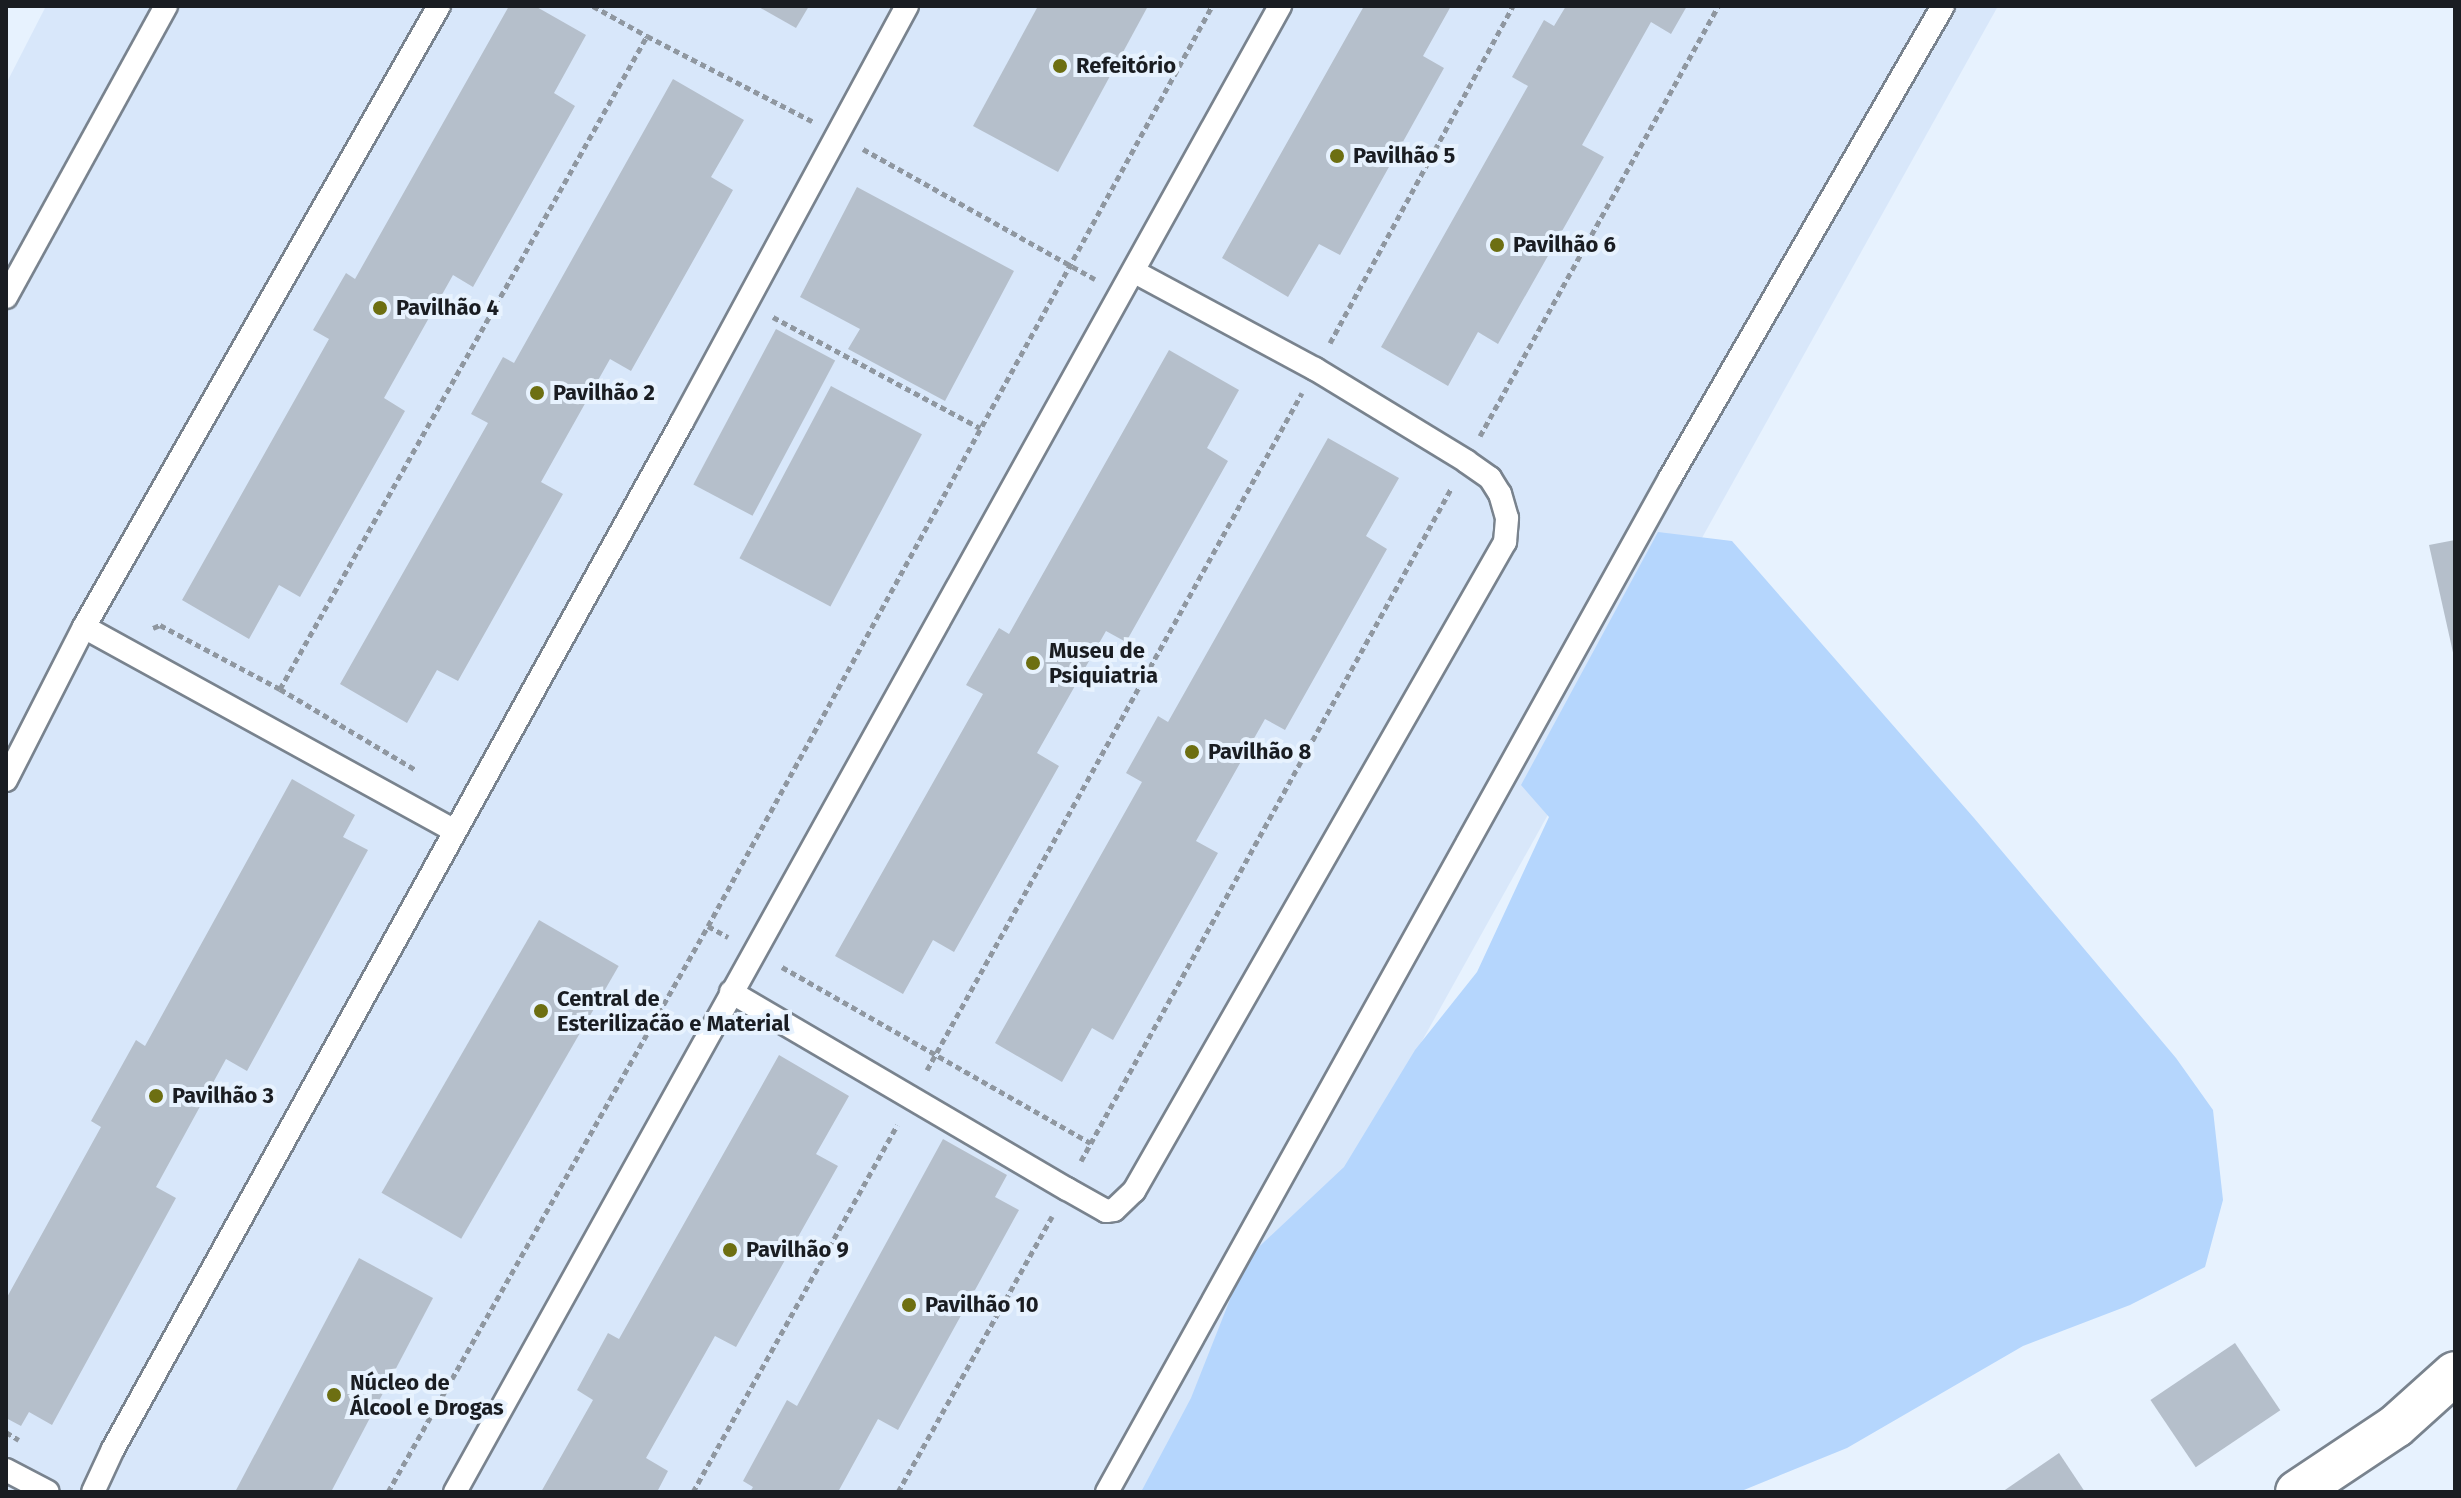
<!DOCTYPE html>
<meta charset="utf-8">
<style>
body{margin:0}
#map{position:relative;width:2461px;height:1498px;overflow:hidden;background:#e7f2fe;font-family:"Fira Sans",sans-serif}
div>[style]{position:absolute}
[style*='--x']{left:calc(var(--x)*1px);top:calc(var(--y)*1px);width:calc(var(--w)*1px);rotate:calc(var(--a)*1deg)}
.built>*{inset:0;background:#d8e7fa}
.green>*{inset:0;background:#b5d6fd}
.building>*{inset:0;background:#b5bfcb;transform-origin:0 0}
.path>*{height:5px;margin-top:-2.5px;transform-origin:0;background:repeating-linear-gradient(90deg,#8f97a0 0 6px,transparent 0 10px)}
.roads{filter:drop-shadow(2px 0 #79838e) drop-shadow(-2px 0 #79838e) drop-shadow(0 2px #79838e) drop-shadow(0 -2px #79838e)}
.service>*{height:22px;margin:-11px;padding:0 11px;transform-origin:11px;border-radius:11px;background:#fff}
.minor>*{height:42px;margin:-21px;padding:0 21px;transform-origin:21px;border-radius:21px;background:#fff}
.dots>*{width:22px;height:22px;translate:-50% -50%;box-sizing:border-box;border:4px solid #e7f2fe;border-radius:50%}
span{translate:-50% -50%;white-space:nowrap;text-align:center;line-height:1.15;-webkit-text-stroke:8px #e7f2fe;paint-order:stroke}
.poi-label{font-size:22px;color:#1a1d22;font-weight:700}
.left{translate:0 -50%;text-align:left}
.frame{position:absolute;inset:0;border:8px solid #1a1d22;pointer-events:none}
</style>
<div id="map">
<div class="built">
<i style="clip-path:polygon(46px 6px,1998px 6px,1171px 1492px,6px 1492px,6px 84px)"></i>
</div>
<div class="green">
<i style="clip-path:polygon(1658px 532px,1732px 541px,1974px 818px,2176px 1058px,2213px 1110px,2223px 1200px,2205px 1267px,2130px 1305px,2023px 1346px,1847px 1448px,1739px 1492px,1141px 1492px,1191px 1398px,1246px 1259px,1344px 1167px,1415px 1050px,1477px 972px,1549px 817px,1521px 785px)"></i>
</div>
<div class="building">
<i style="clip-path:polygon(509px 6px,535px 6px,586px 35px,554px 93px,575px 106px,473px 287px,453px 275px,384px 398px,405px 411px,300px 597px,279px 585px,249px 639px,182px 600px,329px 339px,313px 330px,346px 273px,355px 279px)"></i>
<i style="clip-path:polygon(757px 6px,809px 6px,796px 28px)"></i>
<i style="clip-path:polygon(1038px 6px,1148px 6px,1058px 172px,973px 126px)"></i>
<i style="clip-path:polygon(1364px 6px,1451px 6px,1423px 56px,1444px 68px,1340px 255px,1319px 244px,1288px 297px,1222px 258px)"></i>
<i style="clip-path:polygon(1566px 6px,1687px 6px,1671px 34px,1651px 22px,1582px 145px,1604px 157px,1498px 344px,1478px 332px,1448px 386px,1381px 347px,1528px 86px,1512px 77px,1544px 20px,1554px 26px)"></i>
<i style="clip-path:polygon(673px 79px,744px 120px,711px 177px,733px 190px,631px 371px,610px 359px,541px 482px,563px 494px,458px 681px,437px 670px,407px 723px,340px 684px,488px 423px,471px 414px,503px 357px,514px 363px)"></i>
<i style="clip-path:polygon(857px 187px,1014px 271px,945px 401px,848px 349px,860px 329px,800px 297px)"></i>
<i style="left:776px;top:329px;width:67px;height:176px;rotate:28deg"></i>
<i style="clip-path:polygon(1169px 350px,1239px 390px,1207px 448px,1228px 461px,1126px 642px,1106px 631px,1037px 753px,1059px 766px,954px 952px,933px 940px,903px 994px,835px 956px,983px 694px,966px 685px,999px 628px,1009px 634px)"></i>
<i style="left:831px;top:386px;width:103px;height:195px;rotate:28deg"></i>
<i style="clip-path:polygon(1328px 438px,1399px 478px,1366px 536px,1387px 549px,1285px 730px,1265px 719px,1196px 841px,1218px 853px,1113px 1040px,1092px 1028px,1062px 1082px,995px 1043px,1142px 782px,1126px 773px,1158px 716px,1168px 722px)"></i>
<i style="clip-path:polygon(2455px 540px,2455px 656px,2454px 657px,2429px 545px)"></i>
<i style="clip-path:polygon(292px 779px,355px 815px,343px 837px,368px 850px,247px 1071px,226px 1059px,156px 1187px,176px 1198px,52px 1425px,29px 1412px,21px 1426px,6px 1418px,6px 1299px,101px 1127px,91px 1121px,136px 1040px,145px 1046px)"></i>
<i style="left:539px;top:920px;width:92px;height:315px;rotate:30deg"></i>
<i style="clip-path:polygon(779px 1055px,849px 1096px,816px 1154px,838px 1166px,736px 1347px,715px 1336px,646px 1458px,668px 1471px,657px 1492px,541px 1492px,593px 1400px,577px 1390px,608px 1333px,619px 1339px)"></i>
<i style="clip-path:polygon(943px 1139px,1007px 1175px,995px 1197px,1019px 1210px,898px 1430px,878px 1419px,838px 1492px,750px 1492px,753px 1487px,743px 1481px,787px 1400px,797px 1406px)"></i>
<i style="clip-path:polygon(359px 1258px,433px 1298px,331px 1492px,235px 1492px)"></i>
<i style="left:2235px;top:1343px;width:81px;height:102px;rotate:56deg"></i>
<i style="clip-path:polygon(2059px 1453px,2085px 1492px,2002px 1492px)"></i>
</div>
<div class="path">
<i style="--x:593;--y:6;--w:62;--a:29.1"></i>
<i style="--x:863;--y:149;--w:266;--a:29.3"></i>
<i style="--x:773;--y:317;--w:235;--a:28.2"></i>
<i style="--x:1330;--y:343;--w:383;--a:-61.5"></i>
<i style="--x:1480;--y:436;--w:491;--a:-61"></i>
<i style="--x:153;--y:628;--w:8;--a:-23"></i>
<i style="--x:160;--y:625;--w:136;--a:28.1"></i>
<i style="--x:280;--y:689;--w:158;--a:30.8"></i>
<i style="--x:280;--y:689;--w:749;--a:-60.66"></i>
<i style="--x:647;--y:36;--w:186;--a:27.3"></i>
<i style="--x:708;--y:926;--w:23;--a:29"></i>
<i style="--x:782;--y:967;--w:355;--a:29.7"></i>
<i style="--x:927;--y:1070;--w:774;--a:-61.02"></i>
<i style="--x:1081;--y:1161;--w:769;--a:-61.17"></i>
<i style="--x:6;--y:1432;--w:15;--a:32"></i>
<i style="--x:388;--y:1492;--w:650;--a:-60.52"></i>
<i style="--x:708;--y:926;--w:1049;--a:-61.28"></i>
<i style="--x:693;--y:1492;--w:420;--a:-60.9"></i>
<i style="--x:898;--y:1492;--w:316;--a:-60.8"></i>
</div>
<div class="roads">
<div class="service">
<i style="--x:6;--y:297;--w:332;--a:-61.2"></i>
<i style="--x:84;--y:627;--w:423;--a:28.8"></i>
<i style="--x:6;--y:780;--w:172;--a:-63"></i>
<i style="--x:84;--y:627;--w:715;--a:-60.25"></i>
<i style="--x:731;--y:992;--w:389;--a:30.4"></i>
<i style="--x:1067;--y:1189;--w:45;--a:29.4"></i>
<i style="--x:1106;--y:1211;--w:8;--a:-7"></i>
<i style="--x:1114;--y:1210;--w:28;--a:-44"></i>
<i style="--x:1134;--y:1191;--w:748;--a:-60.25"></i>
<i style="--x:1505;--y:542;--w:24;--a:-85"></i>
<i style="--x:1507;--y:518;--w:25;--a:-106"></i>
<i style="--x:1500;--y:494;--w:19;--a:-122"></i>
<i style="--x:1490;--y:478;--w:29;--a:-145"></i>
<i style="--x:1466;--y:461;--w:177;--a:-148.6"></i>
<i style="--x:1315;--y:369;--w:204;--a:-151.7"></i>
<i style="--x:6;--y:1470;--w:47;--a:27.6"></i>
<i style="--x:93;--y:1492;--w:47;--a:-65.1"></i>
<i style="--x:113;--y:1449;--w:1174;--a:-61.01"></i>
<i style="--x:682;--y:422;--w:473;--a:-61.6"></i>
<i style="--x:455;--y:1492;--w:1700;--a:-60.96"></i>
<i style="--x:1107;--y:1492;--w:1160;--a:-60.96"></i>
<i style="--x:1670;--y:478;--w:545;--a:-59.96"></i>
</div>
<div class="minor">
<i style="--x:2297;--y:1492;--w:119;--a:-33.7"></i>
<i style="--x:2396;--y:1426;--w:79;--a:-41.9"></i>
</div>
</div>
<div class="dots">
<i style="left:1060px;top:66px;background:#6d6f12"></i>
<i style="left:1337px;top:156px;background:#6d6f12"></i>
<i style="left:1497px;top:245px;background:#6d6f12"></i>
<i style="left:380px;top:308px;background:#6d6f12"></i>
<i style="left:537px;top:393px;background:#6d6f12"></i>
<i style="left:1033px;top:663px;background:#6d6f12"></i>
<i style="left:1192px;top:752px;background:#6d6f12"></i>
<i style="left:541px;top:1011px;background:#6d6f12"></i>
<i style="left:156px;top:1096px;background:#6d6f12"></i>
<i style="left:730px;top:1250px;background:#6d6f12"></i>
<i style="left:909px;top:1305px;background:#6d6f12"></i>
<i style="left:334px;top:1395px;background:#6d6f12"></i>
</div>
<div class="poi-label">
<span class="left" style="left:1076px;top:66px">Refeitório</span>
<span class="left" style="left:1353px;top:156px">Pavilhão 5</span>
<span class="left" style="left:1513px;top:245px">Pavilhão 6</span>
<span class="left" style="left:396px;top:308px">Pavilhão 4</span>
<span class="left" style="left:553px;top:393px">Pavilhão 2</span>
<span class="left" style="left:1049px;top:663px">Museu de<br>Psiquiatria</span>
<span class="left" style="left:1208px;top:752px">Pavilhão 8</span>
<span class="left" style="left:557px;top:1011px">Central de<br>Esterilizaćão e Material</span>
<span class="left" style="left:172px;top:1096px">Pavilhão 3</span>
<span class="left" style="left:746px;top:1250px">Pavilhão 9</span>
<span class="left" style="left:925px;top:1305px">Pavilhão 10</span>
<span class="left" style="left:350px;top:1395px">Núcleo de<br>Álcool e Drogas</span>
</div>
<div class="frame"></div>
</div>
